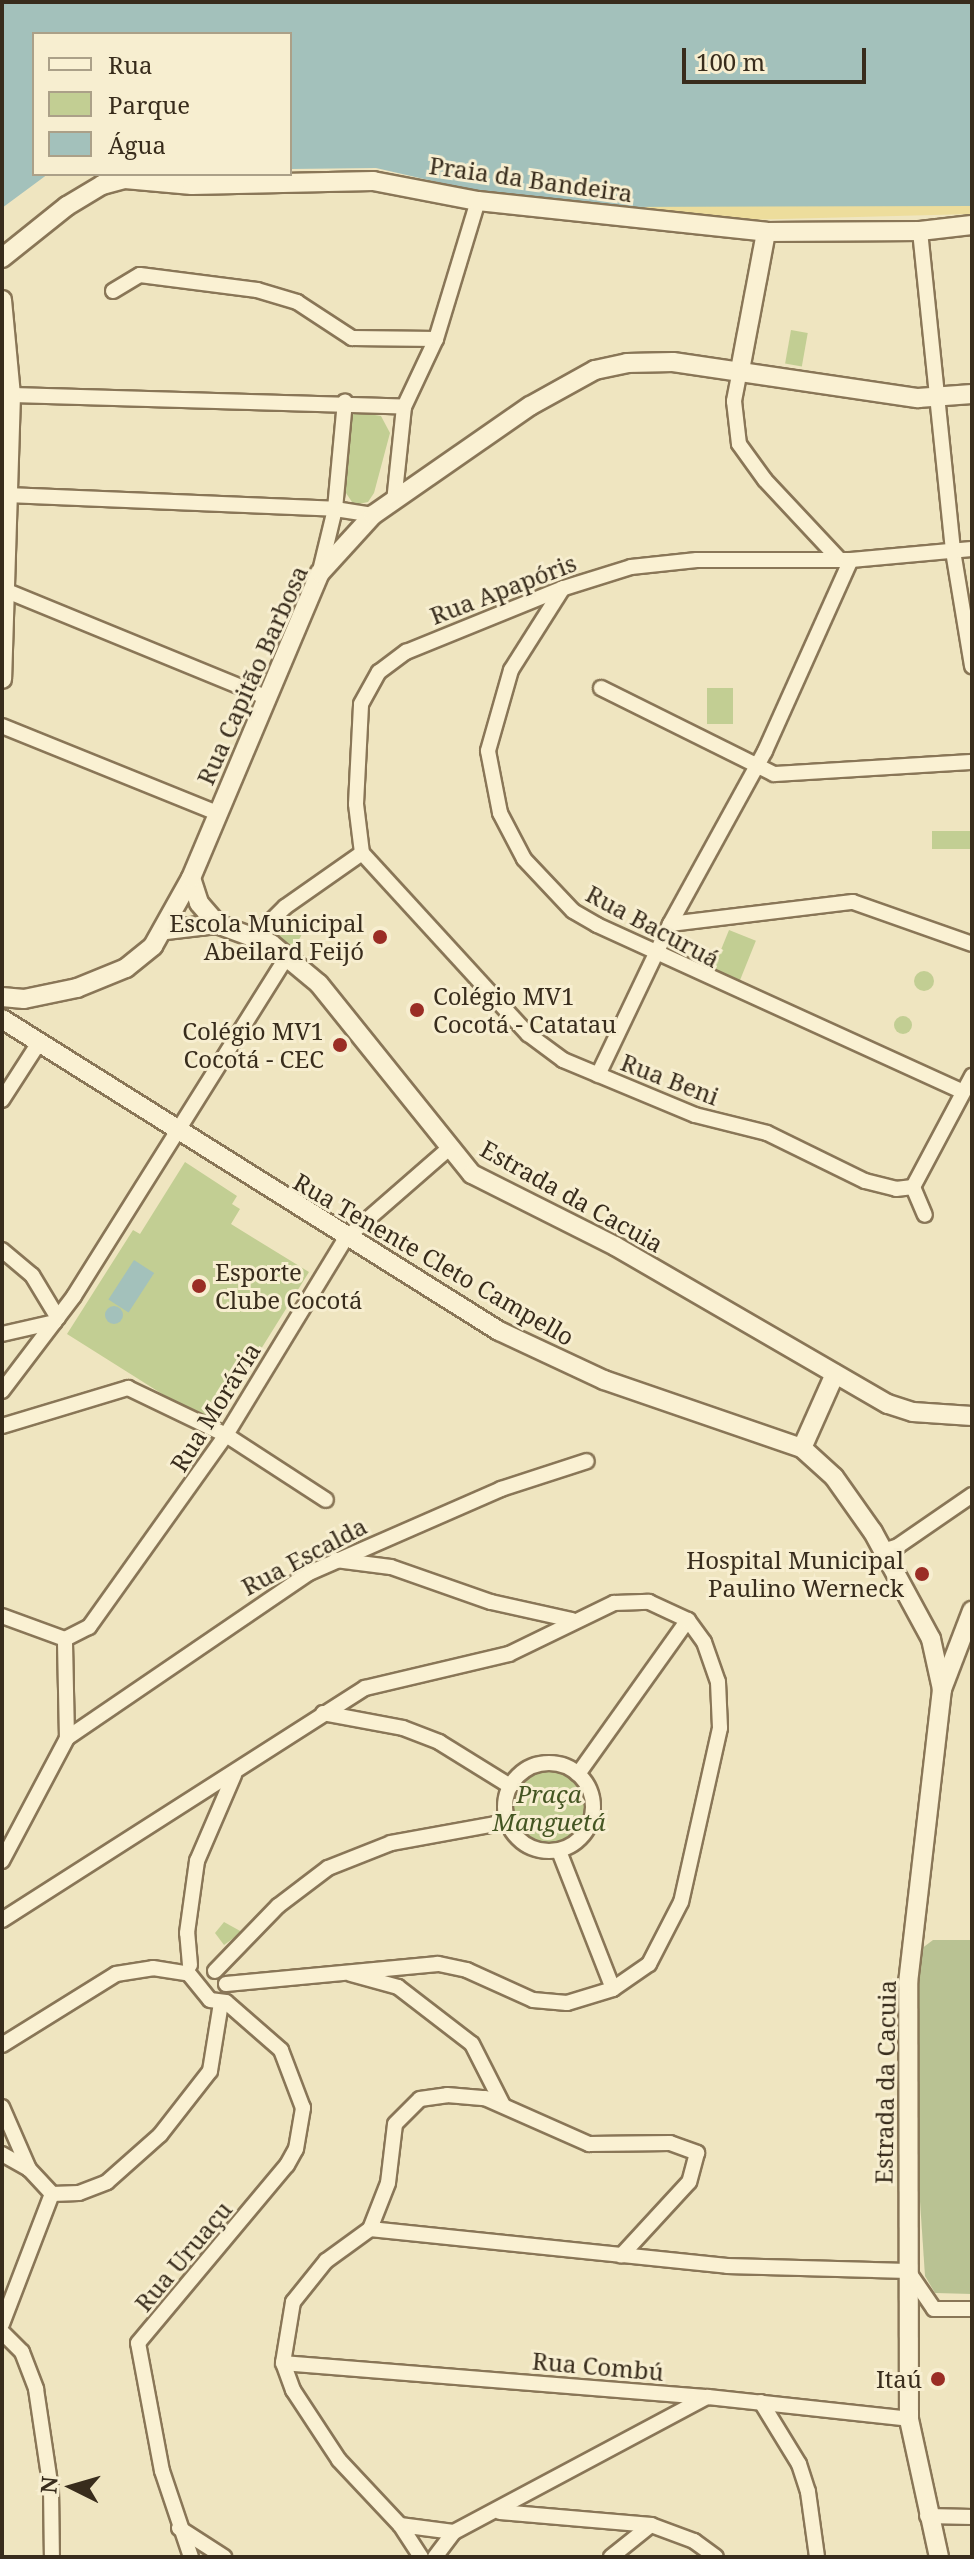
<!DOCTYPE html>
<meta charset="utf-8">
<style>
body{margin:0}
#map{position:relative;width:974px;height:2559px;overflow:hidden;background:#efe5c0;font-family:"Noto Serif",serif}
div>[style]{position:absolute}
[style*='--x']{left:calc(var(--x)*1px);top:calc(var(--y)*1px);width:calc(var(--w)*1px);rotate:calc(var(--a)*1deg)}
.green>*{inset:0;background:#c2ce93;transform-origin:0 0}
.round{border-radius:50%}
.sand>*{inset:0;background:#eddd9c}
.cemetery>*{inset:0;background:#b9c293}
.water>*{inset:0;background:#a3c1bb;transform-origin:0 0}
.roads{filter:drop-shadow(2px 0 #897657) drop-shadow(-2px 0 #897657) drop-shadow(0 2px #897657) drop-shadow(0 -2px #897657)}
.street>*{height:14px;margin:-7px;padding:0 7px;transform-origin:7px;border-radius:7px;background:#faf1d3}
.street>.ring{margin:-7px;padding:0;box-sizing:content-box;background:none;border:14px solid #faf1d3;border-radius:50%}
.secondary>*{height:18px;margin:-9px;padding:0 9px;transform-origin:9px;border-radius:9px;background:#faf1d3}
.dots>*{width:22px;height:22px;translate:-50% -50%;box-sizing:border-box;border:4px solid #f7eed0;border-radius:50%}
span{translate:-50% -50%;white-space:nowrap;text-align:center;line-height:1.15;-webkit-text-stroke:6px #f7eed0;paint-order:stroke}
.street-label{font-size:24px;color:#382c1c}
.poi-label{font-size:24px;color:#382c1c}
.right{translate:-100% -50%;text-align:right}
.left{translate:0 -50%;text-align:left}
.park-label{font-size:24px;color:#452;font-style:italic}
.frame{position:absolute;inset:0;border:4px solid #382c1c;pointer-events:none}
.legend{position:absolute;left:32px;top:32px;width:260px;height:144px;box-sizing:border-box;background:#f7eed0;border:2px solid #aba088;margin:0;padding:10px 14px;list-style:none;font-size:24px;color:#382c1c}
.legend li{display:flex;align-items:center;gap:16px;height:40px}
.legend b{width:40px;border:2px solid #aba088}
.north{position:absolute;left:32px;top:2447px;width:80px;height:80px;-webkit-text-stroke:6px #f7eed0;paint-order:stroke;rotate:275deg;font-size:22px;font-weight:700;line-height:32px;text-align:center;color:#382c1c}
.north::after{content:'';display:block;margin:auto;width:28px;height:36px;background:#382c1c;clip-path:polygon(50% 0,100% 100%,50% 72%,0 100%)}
.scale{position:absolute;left:682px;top:48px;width:184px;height:36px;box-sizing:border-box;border:4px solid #382c1c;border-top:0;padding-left:10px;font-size:24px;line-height:28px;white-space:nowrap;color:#382c1c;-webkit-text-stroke:6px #f7eed0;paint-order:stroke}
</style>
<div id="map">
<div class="green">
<i style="left:791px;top:330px;width:17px;height:34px;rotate:10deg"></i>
<i style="clip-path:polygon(357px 412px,381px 416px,390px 433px,374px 493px,368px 502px,354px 505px,342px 487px,349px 417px)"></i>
<i style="left:707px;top:688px;width:26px;height:36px"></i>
<i style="left:972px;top:831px;width:18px;height:40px;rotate:90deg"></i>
<i class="round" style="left:276px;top:918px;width:26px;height:26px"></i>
<i style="left:729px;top:930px;width:29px;height:43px;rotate:22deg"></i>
<i class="round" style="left:914px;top:971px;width:20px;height:20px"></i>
<i class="round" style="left:894px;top:1016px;width:18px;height:18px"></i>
<i style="clip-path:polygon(185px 1162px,237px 1196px,232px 1204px,240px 1209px,231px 1224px,309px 1272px,213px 1426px,67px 1334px,133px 1230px,140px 1234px)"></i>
<i class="round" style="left:509px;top:1767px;width:80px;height:80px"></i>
<i style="clip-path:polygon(224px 1922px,242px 1932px,224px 1945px,215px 1933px)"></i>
</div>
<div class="sand">
<i style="clip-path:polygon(972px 200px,972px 214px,741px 220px,646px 211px,647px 204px)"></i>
</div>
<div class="cemetery">
<i style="clip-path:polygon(933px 1940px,972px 1940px,972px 2294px,935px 2293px,925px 2276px,916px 2142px,917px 1952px)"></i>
</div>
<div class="water">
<i style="clip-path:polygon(2px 2px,972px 2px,972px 206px,613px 207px,494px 195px,376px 168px,290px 169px,290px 34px,34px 34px,34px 174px,48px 174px,2px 208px)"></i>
<i style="left:134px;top:1260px;width:24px;height:47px;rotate:33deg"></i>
<i class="round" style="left:105px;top:1306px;width:18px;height:18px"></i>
</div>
<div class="roads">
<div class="street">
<i style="--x:920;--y:231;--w:322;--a:84.1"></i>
<i style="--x:953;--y:551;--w:117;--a:80.6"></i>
<i style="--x:113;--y:291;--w:31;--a:-31"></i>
<i style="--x:140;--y:275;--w:118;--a:7.3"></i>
<i style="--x:257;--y:290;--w:42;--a:16.7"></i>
<i style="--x:297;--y:302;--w:66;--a:33.2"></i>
<i style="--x:352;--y:338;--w:84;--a:0.7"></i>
<i style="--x:740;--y:370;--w:32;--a:101"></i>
<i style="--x:734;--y:401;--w:43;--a:83.4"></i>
<i style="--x:739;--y:444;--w:44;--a:54.2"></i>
<i style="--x:765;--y:480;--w:108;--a:46.9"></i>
<i style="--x:11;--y:395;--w:393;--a:1.7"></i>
<i style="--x:7;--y:495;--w:328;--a:2.4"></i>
<i style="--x:335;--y:509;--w:38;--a:9"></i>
<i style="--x:394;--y:502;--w:96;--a:-84"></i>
<i style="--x:404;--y:407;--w:75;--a:-64.8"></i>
<i style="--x:436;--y:339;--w:144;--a:-73.1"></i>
<i style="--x:320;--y:571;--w:64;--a:-76.4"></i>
<i style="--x:335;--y:509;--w:108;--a:-84.7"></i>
<i style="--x:563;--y:588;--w:97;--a:122.4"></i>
<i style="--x:511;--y:670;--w:84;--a:105.9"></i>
<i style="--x:488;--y:751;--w:63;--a:79"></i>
<i style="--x:500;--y:813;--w:52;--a:62.4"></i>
<i style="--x:524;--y:859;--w:71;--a:46.7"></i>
<i style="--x:573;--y:911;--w:28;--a:30"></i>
<i style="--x:597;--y:925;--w:400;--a:24.5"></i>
<i style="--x:2;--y:589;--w:284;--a:22.3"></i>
<i style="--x:601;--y:688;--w:193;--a:26.4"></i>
<i style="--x:774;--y:774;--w:198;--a:-3.5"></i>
<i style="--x:2;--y:726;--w:232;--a:22"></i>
<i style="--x:362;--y:853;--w:49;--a:-97"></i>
<i style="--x:356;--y:804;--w:100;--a:-87.1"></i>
<i style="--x:361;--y:704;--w:37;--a:-61"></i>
<i style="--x:379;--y:672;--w:34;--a:-37"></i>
<i style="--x:406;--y:652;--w:170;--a:-22.1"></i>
<i style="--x:564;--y:588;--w:70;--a:-17.4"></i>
<i style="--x:631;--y:567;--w:66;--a:-6.1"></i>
<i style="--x:697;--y:560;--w:154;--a:0"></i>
<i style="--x:851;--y:560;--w:121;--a:-5.2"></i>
<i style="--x:362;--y:853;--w:246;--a:47.5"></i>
<i style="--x:528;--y:1034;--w:44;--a:36.6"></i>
<i style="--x:563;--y:1060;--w:143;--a:22.6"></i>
<i style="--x:695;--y:1115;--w:74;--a:14"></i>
<i style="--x:767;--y:1133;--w:109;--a:26.1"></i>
<i style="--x:865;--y:1181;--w:32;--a:14"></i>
<i style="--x:896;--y:1189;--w:17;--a:-7"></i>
<i style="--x:913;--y:1187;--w:126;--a:-62"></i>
<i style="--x:670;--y:924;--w:184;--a:-6.9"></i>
<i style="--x:853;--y:902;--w:126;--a:19.4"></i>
<i style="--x:256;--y:936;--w:41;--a:-45"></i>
<i style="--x:285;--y:907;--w:94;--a:-35"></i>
<i style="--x:598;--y:1075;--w:167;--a:-64.5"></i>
<i style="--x:670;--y:924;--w:197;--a:-61.2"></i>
<i style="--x:765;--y:751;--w:209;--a:-65.8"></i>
<i style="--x:2;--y:1100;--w:70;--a:-57.2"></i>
<i style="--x:913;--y:1187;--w:30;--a:67"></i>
<i style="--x:2;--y:1250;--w:39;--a:40"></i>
<i style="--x:32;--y:1275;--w:50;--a:58.8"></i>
<i style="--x:2;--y:1334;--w:54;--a:-12.8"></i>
<i style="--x:2;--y:1391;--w:119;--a:-52.8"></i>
<i style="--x:74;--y:1296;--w:400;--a:-57.9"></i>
<i style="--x:2;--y:1426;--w:132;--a:-16.8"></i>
<i style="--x:128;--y:1388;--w:109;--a:25.6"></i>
<i style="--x:226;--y:1435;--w:119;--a:33"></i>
<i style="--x:883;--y:1551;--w:16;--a:-18"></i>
<i style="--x:898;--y:1546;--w:90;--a:-34.6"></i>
<i style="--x:336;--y:1560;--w:55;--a:7.3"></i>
<i style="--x:391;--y:1567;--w:106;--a:19.3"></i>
<i style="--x:491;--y:1602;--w:83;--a:12.5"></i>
<i style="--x:2;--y:1616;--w:67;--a:20.1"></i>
<i style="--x:65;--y:1639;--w:27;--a:-27"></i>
<i style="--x:89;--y:1627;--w:236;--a:-54.5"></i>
<i style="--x:226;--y:1435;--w:229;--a:-58.7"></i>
<i style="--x:345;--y:1239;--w:137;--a:-41.1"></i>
<i style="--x:323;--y:1713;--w:81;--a:10.6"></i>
<i style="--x:403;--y:1728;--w:39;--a:21"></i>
<i style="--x:439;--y:1742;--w:84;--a:31.8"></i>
<i style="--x:67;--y:1738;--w:293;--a:-34.3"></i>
<i style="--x:309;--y:1573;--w:210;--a:-23.6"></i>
<i style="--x:501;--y:1489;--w:90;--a:-18"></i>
<i class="ring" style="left:505px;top:1763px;width:74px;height:74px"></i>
<i style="--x:578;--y:1774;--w:189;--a:-54.5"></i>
<i style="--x:559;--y:1851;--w:148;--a:68.6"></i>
<i style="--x:2;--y:1861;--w:139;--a:-62.1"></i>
<i style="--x:67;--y:1738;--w:99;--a:-91.2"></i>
<i style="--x:2;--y:1920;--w:431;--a:-32.6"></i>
<i style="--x:365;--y:1688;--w:148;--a:-13.3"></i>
<i style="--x:509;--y:1654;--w:117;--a:-25.9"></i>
<i style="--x:614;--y:1603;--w:35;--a:-2"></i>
<i style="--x:649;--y:1602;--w:43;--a:24.8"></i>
<i style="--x:688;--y:1620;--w:27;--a:54"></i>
<i style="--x:704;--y:1642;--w:42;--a:70.7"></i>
<i style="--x:718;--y:1682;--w:46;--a:87.5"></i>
<i style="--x:720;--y:1728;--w:178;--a:102.6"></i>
<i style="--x:681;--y:1902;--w:70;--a:117.3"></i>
<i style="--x:649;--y:1964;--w:44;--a:145.2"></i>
<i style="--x:613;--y:1989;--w:48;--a:163.1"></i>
<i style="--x:567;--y:2003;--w:34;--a:-175"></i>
<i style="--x:533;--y:2000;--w:72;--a:-155.6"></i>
<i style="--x:467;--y:1970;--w:30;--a:-168"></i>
<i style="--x:438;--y:1964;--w:213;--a:174.6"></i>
<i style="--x:190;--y:1965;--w:32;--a:-95"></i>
<i style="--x:187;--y:1933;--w:73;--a:-82.1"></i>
<i style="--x:197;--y:1861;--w:94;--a:-66.7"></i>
<i style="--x:215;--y:1971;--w:91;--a:-45.9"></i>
<i style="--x:278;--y:1906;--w:63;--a:-37.2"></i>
<i style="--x:328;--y:1868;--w:68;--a:-21.6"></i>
<i style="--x:391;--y:1843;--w:118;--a:-10.3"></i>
<i style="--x:189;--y:1974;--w:33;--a:51"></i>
<i style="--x:210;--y:2000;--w:16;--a:7"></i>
<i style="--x:351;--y:1974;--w:49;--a:15.5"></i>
<i style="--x:398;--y:1987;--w:93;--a:37.6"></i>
<i style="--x:472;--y:2044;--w:68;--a:63.1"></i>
<i style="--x:2;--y:2045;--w:134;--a:-31.9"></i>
<i style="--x:116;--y:1974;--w:37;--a:-9"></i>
<i style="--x:153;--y:1968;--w:36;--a:9"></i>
<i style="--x:2;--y:2107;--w:68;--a:66.5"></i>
<i style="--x:2;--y:2154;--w:31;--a:29"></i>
<i style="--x:29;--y:2169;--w:34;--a:47"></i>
<i style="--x:52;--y:2194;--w:27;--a:-2"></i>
<i style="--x:79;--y:2193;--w:30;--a:-21"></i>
<i style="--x:107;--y:2182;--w:71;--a:-41.6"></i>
<i style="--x:160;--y:2135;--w:81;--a:-52"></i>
<i style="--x:210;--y:2071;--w:69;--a:-80.8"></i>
<i style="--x:370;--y:2229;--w:359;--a:5.9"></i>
<i style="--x:727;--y:2266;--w:181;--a:1.6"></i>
<i style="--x:908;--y:2271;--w:46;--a:55.6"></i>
<i style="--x:934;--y:2309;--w:38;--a:0"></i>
<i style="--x:2;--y:2324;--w:139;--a:-69"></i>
<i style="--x:2;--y:2332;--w:28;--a:45"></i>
<i style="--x:22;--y:2352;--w:40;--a:69"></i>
<i style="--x:36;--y:2389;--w:101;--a:81.5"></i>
<i style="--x:51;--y:2489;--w:68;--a:89.2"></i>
<i style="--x:283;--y:2363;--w:426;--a:4.6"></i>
<i style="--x:708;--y:2397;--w:202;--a:6.2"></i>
<i style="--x:761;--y:2402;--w:73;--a:58.5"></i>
<i style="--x:799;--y:2464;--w:29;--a:72"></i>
<i style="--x:808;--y:2492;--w:66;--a:82.1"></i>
<i style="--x:500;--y:2512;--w:152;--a:4.9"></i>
<i style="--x:651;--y:2525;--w:46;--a:20.4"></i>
<i style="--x:694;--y:2541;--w:27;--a:36"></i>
<i style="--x:927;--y:2516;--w:45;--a:1.3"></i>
<i style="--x:400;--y:2525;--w:54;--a:7.4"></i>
<i style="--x:454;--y:2532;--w:287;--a:-28.1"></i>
<i style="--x:179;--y:2528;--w:54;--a:32.8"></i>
<i style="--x:191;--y:2557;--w:91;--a:-108.6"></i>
<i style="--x:162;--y:2471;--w:130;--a:-100.6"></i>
<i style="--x:138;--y:2343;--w:232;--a:-50.1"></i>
<i style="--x:287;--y:2165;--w:18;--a:-61"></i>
<i style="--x:296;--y:2149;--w:42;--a:-80.3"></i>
<i style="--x:303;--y:2108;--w:62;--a:-110.8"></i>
<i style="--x:281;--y:2050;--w:73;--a:-138.9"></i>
<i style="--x:421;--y:2557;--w:38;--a:-123"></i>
<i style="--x:400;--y:2525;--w:89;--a:-133.2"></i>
<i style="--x:339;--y:2460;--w:84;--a:-123.3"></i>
<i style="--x:293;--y:2390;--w:29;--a:-110"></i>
<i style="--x:283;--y:2363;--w:62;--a:-80.7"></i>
<i style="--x:293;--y:2302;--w:53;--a:-51.2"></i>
<i style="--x:326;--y:2261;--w:54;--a:-36"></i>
<i style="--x:370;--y:2229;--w:49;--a:-68.6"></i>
<i style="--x:388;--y:2183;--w:59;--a:-83.2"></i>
<i style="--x:395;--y:2124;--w:35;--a:-45"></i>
<i style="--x:420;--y:2099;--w:27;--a:-8"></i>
<i style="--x:447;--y:2095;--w:38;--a:5"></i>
<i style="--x:485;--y:2098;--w:114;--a:23.9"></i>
<i style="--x:589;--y:2144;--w:81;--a:-0.7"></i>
<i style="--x:670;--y:2143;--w:29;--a:20"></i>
<i style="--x:697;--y:2153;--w:30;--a:105"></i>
<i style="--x:689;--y:2182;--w:100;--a:132.6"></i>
<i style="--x:435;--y:2557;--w:31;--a:-53"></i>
<i style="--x:611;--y:2557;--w:51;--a:-38.7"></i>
</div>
<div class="secondary">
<i style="--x:2;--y:258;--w:83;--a:-38.7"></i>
<i style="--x:67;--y:206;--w:41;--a:-31"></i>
<i style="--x:102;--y:185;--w:24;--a:-15"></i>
<i style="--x:125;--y:179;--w:67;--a:5.1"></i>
<i style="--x:192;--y:185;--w:181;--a:-1.3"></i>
<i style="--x:373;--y:181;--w:107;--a:10.8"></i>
<i style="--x:478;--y:201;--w:290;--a:6.1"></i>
<i style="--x:766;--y:232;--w:154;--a:-0.4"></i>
<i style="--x:920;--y:231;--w:52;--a:-6.6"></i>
<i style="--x:2;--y:300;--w:95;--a:84.6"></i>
<i style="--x:11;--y:395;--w:284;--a:91.8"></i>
<i style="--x:740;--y:370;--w:140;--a:-79.3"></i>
<i style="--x:191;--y:878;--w:26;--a:72"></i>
<i style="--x:199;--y:903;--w:28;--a:49"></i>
<i style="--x:166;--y:930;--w:51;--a:-6.7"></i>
<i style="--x:217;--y:924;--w:58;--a:20.3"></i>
<i style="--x:271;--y:944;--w:62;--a:39.8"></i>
<i style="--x:319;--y:984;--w:244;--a:51.2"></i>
<i style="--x:472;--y:1174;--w:160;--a:26.7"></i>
<i style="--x:615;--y:1246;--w:315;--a:30.1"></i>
<i style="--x:888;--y:1404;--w:26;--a:18"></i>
<i style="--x:913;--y:1412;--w:59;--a:3.9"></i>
<i style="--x:2;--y:997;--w:22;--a:5"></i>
<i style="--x:24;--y:999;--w:54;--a:-11.7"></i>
<i style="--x:77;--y:988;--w:53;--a:-22.2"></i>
<i style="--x:126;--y:968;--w:35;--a:-39"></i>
<i style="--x:153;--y:946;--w:78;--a:-60.8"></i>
<i style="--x:191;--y:878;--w:331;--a:-67.1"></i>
<i style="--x:320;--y:573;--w:79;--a:-47.6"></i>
<i style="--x:373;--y:515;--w:191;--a:-34.8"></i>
<i style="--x:530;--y:406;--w:74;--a:-29"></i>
<i style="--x:595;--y:370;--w:33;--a:-12"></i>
<i style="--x:627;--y:363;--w:46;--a:-1.2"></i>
<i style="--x:673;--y:362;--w:248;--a:8.4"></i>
<i style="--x:918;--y:398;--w:54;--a:-4.2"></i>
<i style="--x:2;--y:1019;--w:587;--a:32.12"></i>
<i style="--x:499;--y:1331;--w:116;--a:25"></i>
<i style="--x:604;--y:1380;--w:209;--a:19"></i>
<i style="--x:802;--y:1448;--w:43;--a:42.2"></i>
<i style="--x:834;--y:1477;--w:67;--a:54.7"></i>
<i style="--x:873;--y:1532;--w:122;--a:61.5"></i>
<i style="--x:931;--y:1639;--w:51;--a:77.6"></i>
<i style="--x:802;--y:1448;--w:81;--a:-66"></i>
<i style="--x:939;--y:2557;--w:141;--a:-102.3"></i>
<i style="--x:909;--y:2419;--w:436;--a:-90.1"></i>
<i style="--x:908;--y:1983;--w:296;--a:-83.4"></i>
<i style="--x:942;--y:1689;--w:84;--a:-69"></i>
</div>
</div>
<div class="dots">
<i style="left:380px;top:937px;background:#9a2d25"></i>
<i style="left:417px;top:1010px;background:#9a2d25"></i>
<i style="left:340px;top:1045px;background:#9a2d25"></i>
<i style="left:199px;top:1286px;background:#9a2d25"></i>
<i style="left:922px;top:1574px;background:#9a2d25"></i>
<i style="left:938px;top:2379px;background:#9a2d25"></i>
</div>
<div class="street-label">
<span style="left:531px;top:179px;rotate:8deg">Praia da Bandeira</span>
<span style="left:503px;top:589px;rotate:-21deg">Rua Apapóris</span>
<span style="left:252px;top:675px;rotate:-66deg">Rua Capitão Barbosa</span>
<span style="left:653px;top:926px;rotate:28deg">Rua Bacuruá</span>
<span style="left:670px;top:1079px;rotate:21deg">Rua Beni</span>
<span style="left:572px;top:1196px;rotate:29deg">Estrada da Cacuia</span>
<span style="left:434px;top:1259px;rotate:30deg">Rua Tenente Cleto Campello</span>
<span style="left:215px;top:1407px;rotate:-58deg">Rua Morávia</span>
<span style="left:304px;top:1556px;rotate:-28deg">Rua Escalda</span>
<span style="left:885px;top:2082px;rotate:-89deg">Estrada da Cacuia</span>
<span style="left:183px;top:2256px;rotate:-50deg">Rua Uruaçu</span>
<span style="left:598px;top:2366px;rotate:5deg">Rua Combú</span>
</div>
<div class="poi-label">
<span class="right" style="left:364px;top:937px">Escola Municipal<br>Abeilard Feijó</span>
<span class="left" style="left:433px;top:1010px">Colégio MV1<br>Cocotá - Catatau</span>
<span class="right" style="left:324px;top:1045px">Colégio MV1<br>Cocotá - CEC</span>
<span class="left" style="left:215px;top:1286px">Esporte<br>Clube Cocotá</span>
<span class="right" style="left:904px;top:1574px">Hospital Municipal<br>Paulino Werneck</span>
<span class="right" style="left:922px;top:2379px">Itaú</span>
</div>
<div class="park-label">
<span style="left:549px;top:1808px">Praça<br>Manguetá</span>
</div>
<div class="frame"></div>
<ul class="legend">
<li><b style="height:10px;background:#faf1d3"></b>Rua</li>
<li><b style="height:22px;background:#c2ce93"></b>Parque</li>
<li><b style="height:22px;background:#a3c1bb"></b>Água</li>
</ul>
<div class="north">N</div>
<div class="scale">100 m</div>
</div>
